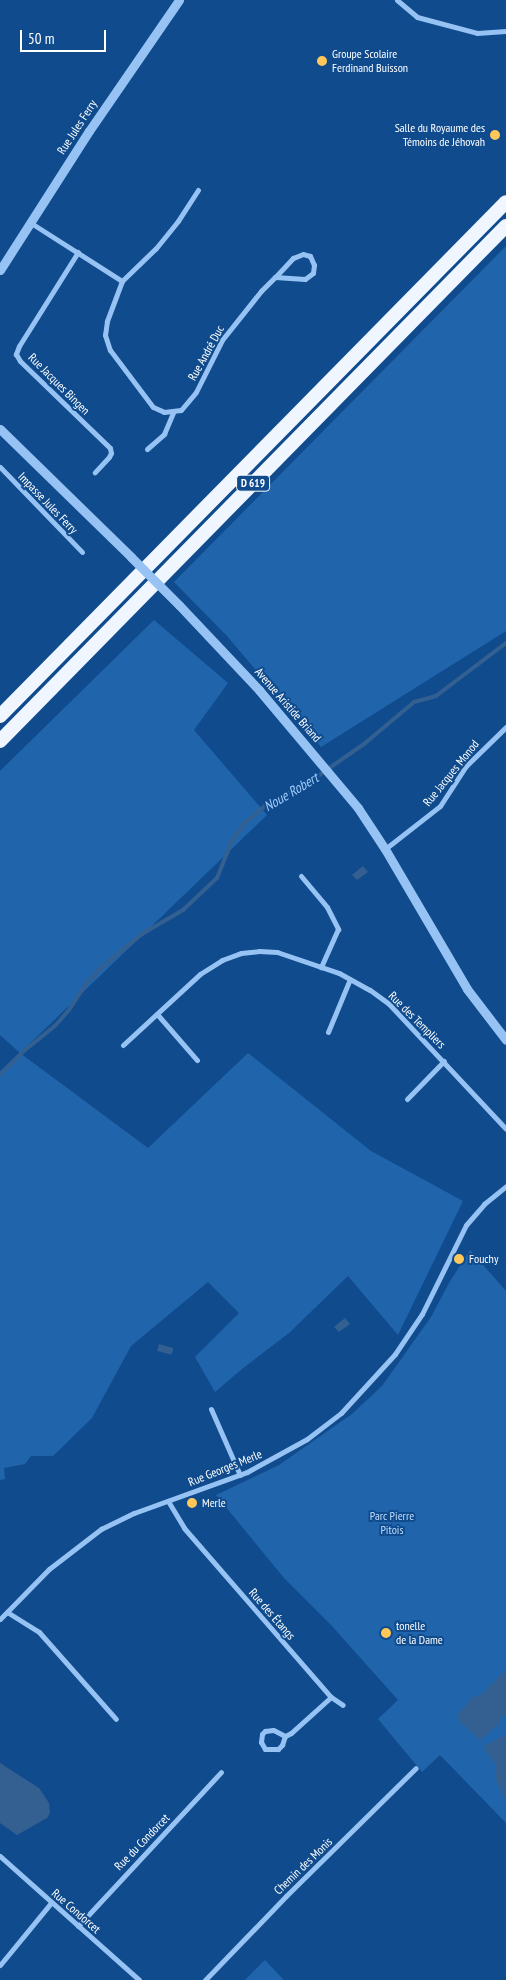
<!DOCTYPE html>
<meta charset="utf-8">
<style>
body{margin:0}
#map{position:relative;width:506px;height:1980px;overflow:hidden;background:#0f4b8d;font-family:"PT Sans Narrow",sans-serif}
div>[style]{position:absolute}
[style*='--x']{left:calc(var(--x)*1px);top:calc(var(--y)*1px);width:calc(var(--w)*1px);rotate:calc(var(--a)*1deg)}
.green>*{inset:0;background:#2065ac}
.water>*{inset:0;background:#346091;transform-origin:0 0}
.stream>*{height:4px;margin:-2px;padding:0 2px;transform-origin:2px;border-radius:2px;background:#346091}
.minor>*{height:5px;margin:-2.5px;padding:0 2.5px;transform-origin:2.5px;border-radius:2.5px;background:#96c3f3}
.tertiary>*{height:9px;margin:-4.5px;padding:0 4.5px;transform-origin:4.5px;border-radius:4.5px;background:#96c3f3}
.trunk>*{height:14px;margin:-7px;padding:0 7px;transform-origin:7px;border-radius:7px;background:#f0f6ff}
.tertiary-bridge>*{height:9px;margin:-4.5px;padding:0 4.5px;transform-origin:4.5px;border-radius:4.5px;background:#96c3f3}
.dots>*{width:14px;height:14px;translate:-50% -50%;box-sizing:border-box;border:2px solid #0f4b8d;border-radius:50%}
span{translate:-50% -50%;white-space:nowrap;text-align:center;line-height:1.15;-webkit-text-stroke:4px #0f4b8d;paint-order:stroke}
.shield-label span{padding:1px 4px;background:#0f4b8d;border:1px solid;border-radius:4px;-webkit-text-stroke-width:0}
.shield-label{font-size:11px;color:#fff;font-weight:700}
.poi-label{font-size:12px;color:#fff}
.left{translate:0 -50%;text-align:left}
.right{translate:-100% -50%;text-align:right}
.street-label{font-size:12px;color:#fff}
.park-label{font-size:12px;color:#bdddfe}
.water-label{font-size:14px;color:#a1cdfa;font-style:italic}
.scale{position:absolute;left:20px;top:30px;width:86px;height:22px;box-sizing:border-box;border:2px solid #fff;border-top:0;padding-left:6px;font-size:15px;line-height:18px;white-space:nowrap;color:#fff;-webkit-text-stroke:4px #0f4b8d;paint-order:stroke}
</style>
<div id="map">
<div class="green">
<i style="clip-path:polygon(506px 246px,506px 631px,321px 747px,227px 636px,174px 582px)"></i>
<i style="clip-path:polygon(154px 620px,228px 683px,194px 730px,267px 815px,20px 1053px,148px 1148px,248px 1053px,371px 1151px,463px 1201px,398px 1335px,348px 1276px,289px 1333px,242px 1369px,215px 1392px,195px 1357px,239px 1313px,208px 1282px,131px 1346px,92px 1418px,53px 1456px,31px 1456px,25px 1464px,4px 1468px,5px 1479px,0 1480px,0 1075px,20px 1053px,0 1035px,0 771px)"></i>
<i style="clip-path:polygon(470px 1250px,506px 1291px,506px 1823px,440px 1755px,422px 1772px,378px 1719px,398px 1700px,332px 1626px,284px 1578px,216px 1495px,279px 1465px,352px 1414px,382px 1386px,431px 1317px,449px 1283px)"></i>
<i style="clip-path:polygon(265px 1960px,284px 1980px,245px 1980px)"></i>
</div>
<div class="water">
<i style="clip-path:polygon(363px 866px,368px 872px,357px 880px,352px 875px)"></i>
<i style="clip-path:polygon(345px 1318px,350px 1324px,339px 1332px,334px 1327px)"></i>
<i style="left:159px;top:1344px;width:15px;height:7px;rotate:16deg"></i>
<i style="clip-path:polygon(506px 1669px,506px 1714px,499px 1719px,499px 1724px,480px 1740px,459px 1721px,458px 1714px,473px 1697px,482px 1694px)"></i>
<i style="clip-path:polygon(506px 1734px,506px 1801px,495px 1779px,495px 1763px,484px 1749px,486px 1745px)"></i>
<i style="clip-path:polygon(0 1763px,39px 1788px,49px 1803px,50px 1813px,47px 1818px,17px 1835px,0 1823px)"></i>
</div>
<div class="stream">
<i style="--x:0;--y:1074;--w:35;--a:-44"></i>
<i style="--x:25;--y:1050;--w:38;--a:-39"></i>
<i style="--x:55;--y:1026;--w:21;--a:-49"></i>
<i style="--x:69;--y:1010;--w:30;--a:-57"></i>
<i style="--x:85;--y:985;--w:23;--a:-47"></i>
<i style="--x:101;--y:968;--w:53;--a:-39.7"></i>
<i style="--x:142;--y:934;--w:48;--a:-30.3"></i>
<i style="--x:183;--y:910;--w:47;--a:-43.3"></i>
<i style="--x:217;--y:878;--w:40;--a:-68"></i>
<i style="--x:232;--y:841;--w:19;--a:-55"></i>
<i style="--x:243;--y:825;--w:29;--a:-41"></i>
<i style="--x:265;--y:806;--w:57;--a:-29.2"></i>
<i style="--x:315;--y:778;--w:60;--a:-34.8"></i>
<i style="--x:364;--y:744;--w:65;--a:-40"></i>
<i style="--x:414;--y:702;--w:23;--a:-15"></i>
<i style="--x:436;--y:696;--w:88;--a:-37.1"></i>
</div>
<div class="minor">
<i style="--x:397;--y:0;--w:26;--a:40"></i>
<i style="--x:417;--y:17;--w:62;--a:14.9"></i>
<i style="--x:477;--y:33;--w:29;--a:-4"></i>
<i style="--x:198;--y:190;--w:37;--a:123"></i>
<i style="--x:178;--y:221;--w:36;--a:129"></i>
<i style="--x:155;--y:249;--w:46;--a:135.9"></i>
<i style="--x:122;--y:281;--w:43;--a:110.6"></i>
<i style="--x:107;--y:321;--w:14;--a:98"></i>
<i style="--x:105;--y:335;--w:16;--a:72"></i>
<i style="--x:110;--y:350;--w:71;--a:53"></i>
<i style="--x:153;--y:407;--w:12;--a:24"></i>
<i style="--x:164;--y:412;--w:17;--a:-7"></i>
<i style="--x:181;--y:410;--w:23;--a:-50"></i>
<i style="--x:196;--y:392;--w:58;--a:-63.4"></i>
<i style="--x:222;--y:340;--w:63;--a:-51.5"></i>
<i style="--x:261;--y:291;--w:20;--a:-45"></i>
<i style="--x:275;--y:277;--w:30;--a:4"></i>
<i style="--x:305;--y:279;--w:10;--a:-37"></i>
<i style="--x:313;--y:273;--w:8;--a:-83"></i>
<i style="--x:314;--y:265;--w:10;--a:-114"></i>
<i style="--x:310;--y:256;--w:7;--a:-164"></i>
<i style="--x:303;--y:254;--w:11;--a:158"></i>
<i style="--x:293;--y:258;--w:26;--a:133"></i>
<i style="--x:31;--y:223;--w:108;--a:32.5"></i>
<i style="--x:78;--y:252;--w:111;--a:122.1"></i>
<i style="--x:19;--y:346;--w:9;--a:111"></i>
<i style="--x:16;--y:354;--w:8;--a:60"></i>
<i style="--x:20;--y:361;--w:125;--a:44"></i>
<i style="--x:110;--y:448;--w:5;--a:79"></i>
<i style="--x:111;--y:453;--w:4;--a:117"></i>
<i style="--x:109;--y:457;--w:21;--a:133"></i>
<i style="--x:147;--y:449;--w:23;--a:-41"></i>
<i style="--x:164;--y:434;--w:23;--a:-67"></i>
<i style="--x:0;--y:467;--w:118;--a:46"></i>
<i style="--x:385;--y:849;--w:70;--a:-38"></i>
<i style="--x:440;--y:806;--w:48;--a:-57"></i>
<i style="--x:466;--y:766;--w:56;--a:-44.3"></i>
<i style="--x:301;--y:876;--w:40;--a:50"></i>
<i style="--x:327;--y:907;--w:25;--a:63"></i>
<i style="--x:338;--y:929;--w:42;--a:114.1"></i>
<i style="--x:157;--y:1014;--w:61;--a:49"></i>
<i style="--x:328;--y:1032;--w:57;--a:-67.5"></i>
<i style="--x:123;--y:1045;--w:105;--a:-42.7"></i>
<i style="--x:200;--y:974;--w:26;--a:-32"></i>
<i style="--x:222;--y:960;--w:20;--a:-20"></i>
<i style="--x:241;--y:953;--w:18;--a:-6"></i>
<i style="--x:259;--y:951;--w:18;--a:3"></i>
<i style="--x:277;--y:952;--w:65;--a:18.7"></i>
<i style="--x:339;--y:973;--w:35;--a:29"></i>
<i style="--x:370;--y:990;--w:24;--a:36"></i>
<i style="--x:389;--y:1004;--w:171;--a:46.9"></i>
<i style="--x:407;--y:1099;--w:53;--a:-45.8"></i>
<i style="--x:211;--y:1409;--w:72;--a:66.3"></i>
<i style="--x:168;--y:1501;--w:31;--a:59"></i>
<i style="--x:184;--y:1528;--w:224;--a:49"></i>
<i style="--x:331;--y:1697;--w:54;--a:138"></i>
<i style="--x:291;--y:1733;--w:7;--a:153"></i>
<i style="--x:285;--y:1736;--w:13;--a:-153"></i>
<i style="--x:273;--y:1730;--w:8;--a:173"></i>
<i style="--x:265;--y:1731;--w:4;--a:135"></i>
<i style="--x:262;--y:1734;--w:8;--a:97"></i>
<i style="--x:261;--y:1742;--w:8;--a:60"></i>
<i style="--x:265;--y:1749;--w:13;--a:0"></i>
<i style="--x:278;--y:1749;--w:6;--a:-45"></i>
<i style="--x:282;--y:1745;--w:9;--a:-72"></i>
<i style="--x:7;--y:1612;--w:38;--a:32"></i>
<i style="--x:39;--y:1632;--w:116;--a:48.5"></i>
<i style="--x:0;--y:1619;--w:70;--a:-45.6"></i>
<i style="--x:49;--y:1569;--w:66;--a:-37.6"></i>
<i style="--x:101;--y:1529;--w:37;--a:-26"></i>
<i style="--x:134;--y:1513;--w:120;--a:-19.9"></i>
<i style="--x:247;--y:1472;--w:68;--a:-28.8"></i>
<i style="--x:307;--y:1439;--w:43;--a:-37.4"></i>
<i style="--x:341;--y:1413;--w:80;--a:-47.5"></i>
<i style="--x:395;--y:1354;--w:48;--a:-56"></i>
<i style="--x:422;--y:1314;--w:99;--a:-63.7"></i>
<i style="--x:466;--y:1225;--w:28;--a:-49"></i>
<i style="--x:484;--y:1204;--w:28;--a:-39"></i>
<i style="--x:331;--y:1697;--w:14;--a:34"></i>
<i style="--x:0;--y:1856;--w:186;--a:41.7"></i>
<i style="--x:78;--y:1926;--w:210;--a:-47.1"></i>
<i style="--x:0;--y:1965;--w:80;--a:-50.6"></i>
<i style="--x:205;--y:1980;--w:117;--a:-46"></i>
<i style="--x:286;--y:1896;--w:182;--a:-44.6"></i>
</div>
<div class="tertiary">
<i style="--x:0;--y:270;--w:165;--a:-57.4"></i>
<i style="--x:89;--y:131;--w:159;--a:-55.5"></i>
<i style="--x:0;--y:429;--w:183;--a:44.3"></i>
<i style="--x:179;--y:605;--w:117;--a:46.7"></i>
<i style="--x:259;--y:690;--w:154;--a:50"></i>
<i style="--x:358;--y:808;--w:49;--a:56.6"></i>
<i style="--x:385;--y:849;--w:162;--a:59.6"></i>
<i style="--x:467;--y:989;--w:64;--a:52.6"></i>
</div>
<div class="trunk">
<i style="--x:0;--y:716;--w:721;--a:-45.45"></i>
<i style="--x:0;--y:741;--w:722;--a:-45.51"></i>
</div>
<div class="tertiary-bridge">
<i style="--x:131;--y:557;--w:68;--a:45"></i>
</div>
<div class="dots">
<i style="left:322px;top:61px;background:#ffc858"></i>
<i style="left:495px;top:135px;background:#ffc858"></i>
<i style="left:459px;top:1259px;background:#ffc858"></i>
<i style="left:192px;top:1503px;background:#ffc858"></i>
<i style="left:386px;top:1633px;background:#ffc858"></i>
</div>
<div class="shield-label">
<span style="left:253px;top:483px">D 619</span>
</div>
<div class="poi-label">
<span class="left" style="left:332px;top:61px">Groupe Scolaire<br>Ferdinand Buisson</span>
<span class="right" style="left:485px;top:135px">Salle du Royaume des<br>Témoins de Jéhovah</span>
<span class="left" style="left:469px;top:1259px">Fouchy</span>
<span class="left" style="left:202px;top:1503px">Merle</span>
<span class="left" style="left:396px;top:1633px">tonelle<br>de la Dame</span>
</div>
<div class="street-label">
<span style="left:77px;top:127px;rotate:-57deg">Rue Jules Ferry</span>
<span style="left:206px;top:353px;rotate:-61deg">Rue André Duc</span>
<span style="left:59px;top:384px;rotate:45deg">Rue Jacques Bingen</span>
<span style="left:48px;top:503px;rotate:46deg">Impasse Jules Ferry</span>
<span style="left:288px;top:705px;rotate:49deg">Avenue Aristide Briand</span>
<span style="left:451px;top:773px;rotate:-51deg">Rue Jacques Monod</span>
<span style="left:417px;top:1020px;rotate:45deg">Rue des Templiers</span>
<span style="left:225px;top:1468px;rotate:-22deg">Rue Georges Merle</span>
<span style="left:272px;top:1614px;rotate:49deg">Rue des Étangs</span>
<span style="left:142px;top:1842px;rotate:-46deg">Rue du Condorcet</span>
<span style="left:303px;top:1866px;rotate:-44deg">Chemin des Monis</span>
<span style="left:76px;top:1911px;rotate:41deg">Rue Condorcet</span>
</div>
<div class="park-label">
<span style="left:392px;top:1523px">Parc Pierre<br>Pitois</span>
</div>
<div class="water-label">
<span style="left:291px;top:792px;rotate:-31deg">Noue Robert</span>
</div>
<div class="scale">50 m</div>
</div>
